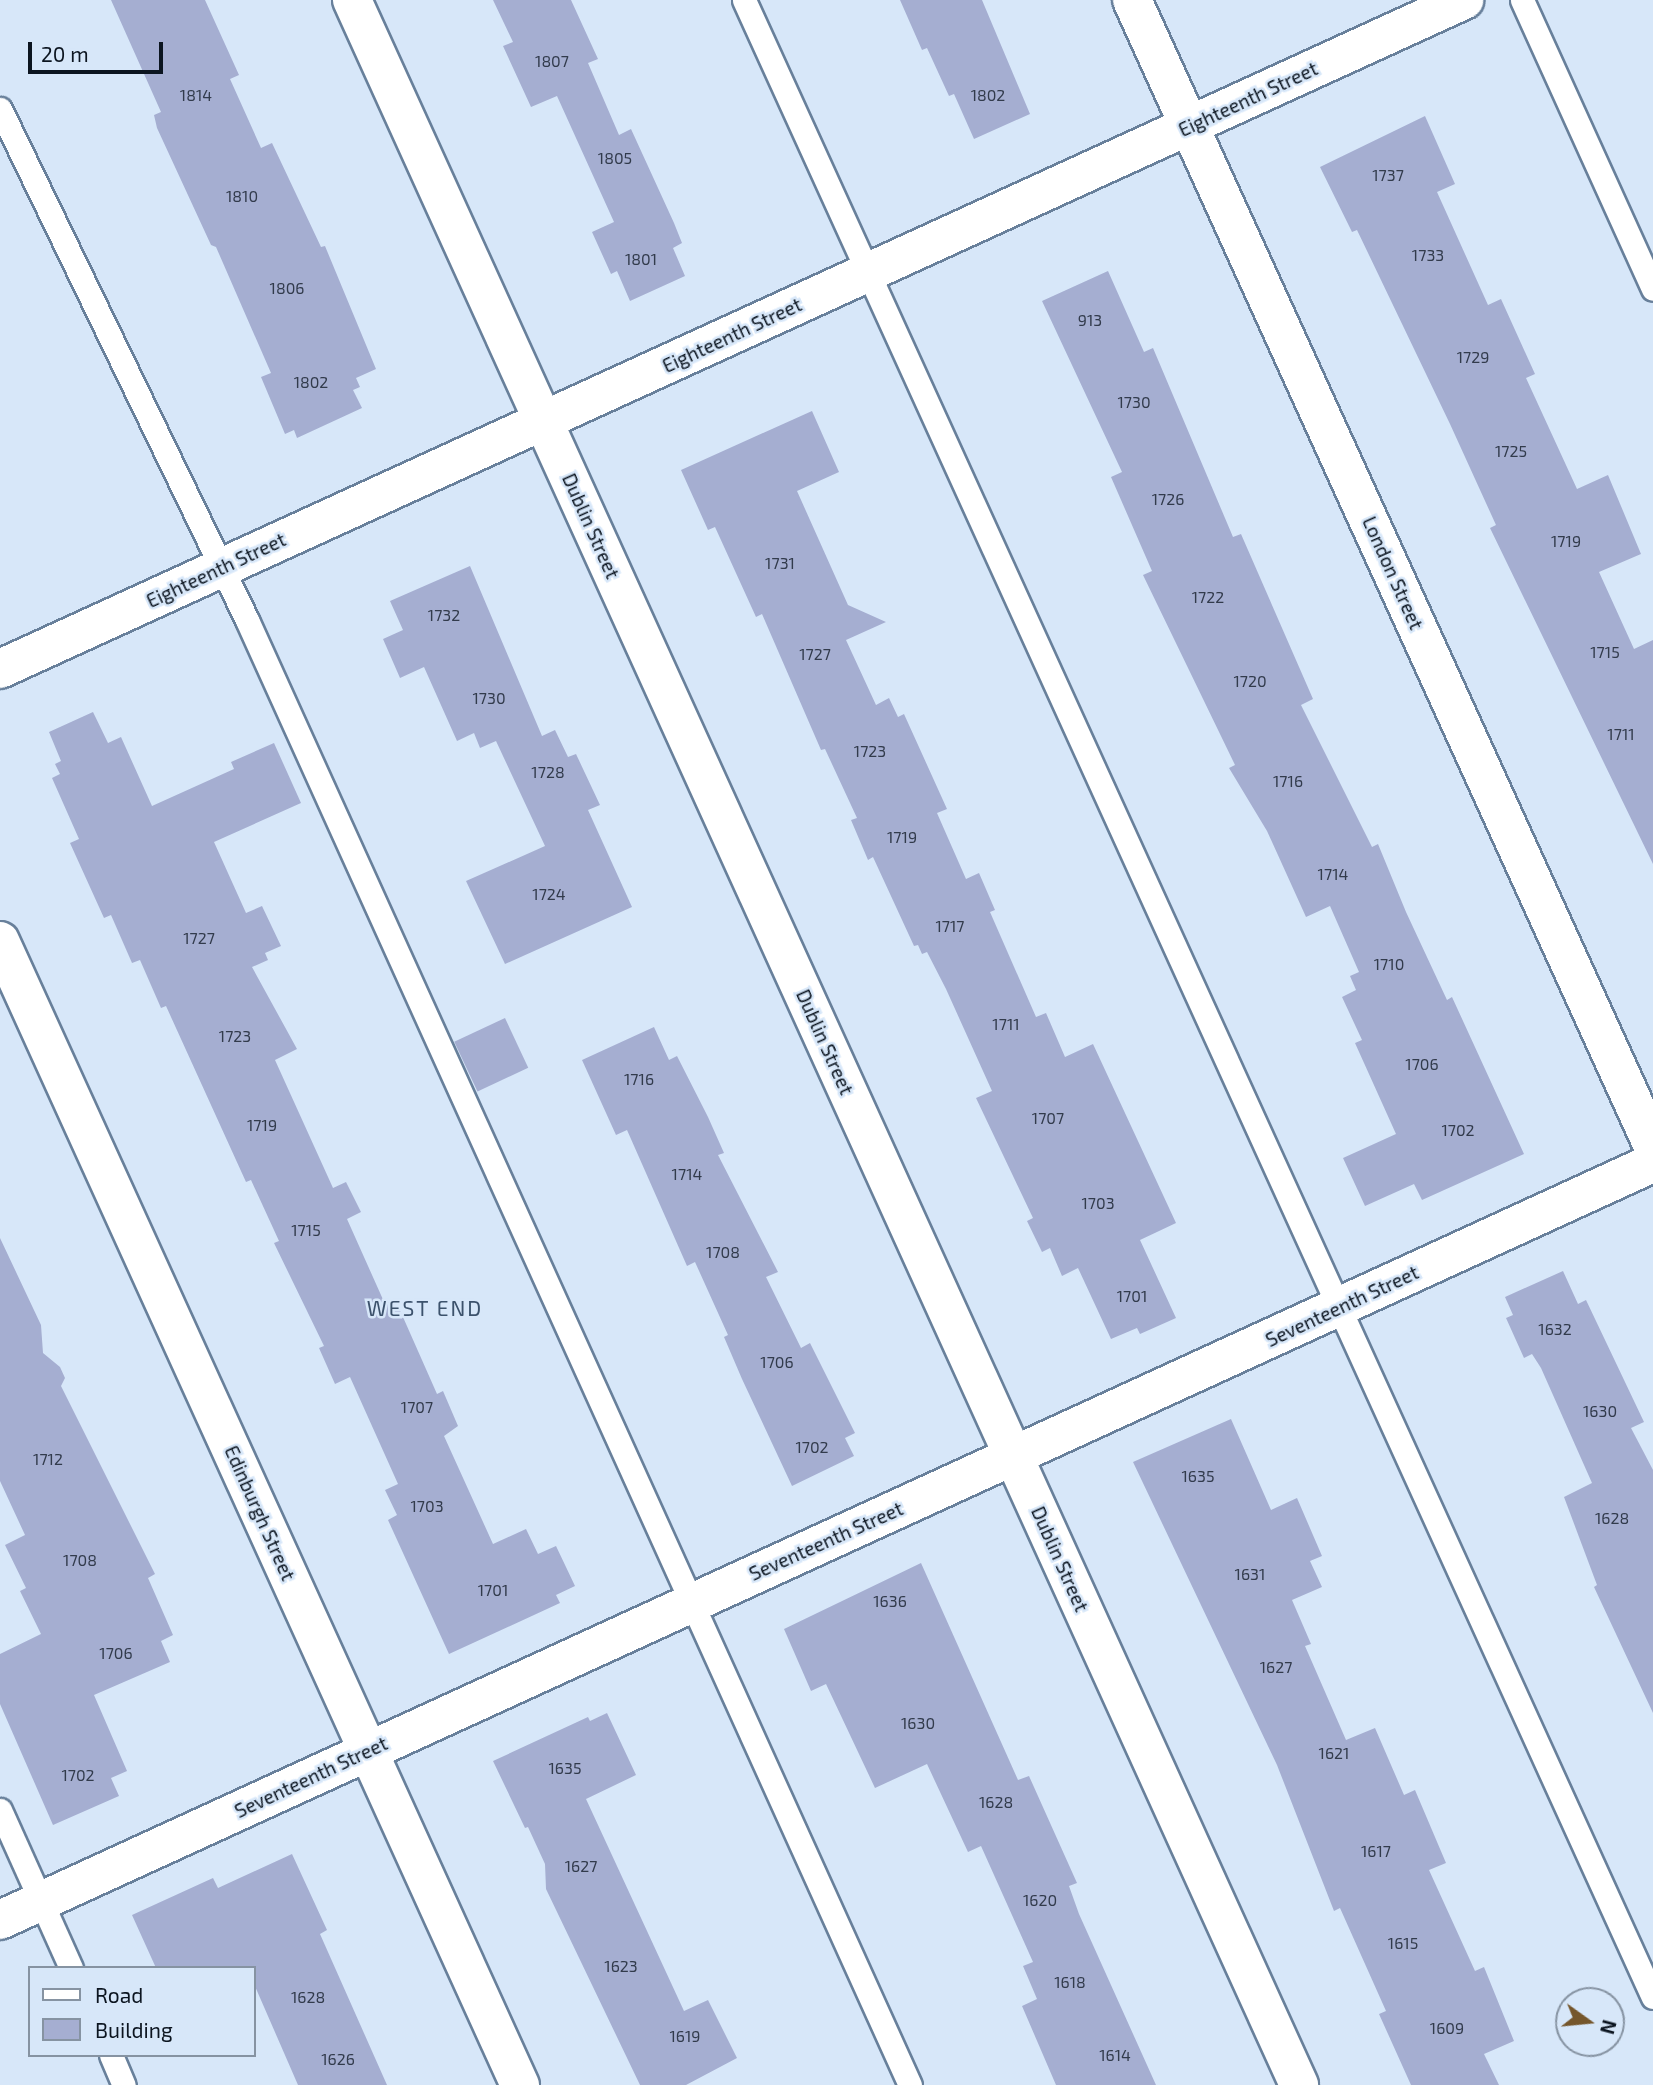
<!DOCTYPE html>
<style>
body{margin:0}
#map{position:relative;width:1653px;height:2085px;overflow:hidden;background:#d7e7f9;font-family:"Exo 2",sans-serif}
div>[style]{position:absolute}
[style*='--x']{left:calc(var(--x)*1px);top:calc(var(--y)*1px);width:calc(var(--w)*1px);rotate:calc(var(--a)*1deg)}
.building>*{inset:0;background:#a5aed1;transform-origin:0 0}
.roads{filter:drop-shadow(2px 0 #68809b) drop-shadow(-2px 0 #68809b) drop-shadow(0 2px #68809b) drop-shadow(0 -2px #68809b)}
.service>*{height:23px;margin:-11.5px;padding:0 11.5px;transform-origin:11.5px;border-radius:11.5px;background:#fff}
.minor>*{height:38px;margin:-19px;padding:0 19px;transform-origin:19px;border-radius:19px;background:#fff}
span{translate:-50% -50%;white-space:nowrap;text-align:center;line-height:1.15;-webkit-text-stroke:5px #d7e7f9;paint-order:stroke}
.number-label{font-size:16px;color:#323b4c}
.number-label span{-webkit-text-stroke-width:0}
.street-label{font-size:19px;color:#0c1520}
.neighbourhood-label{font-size:21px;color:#3c526c;letter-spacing:2px}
.legend{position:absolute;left:28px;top:1966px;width:228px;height:91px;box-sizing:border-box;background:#d7e7f9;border:2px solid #8693a2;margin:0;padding:9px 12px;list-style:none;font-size:21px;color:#0c1520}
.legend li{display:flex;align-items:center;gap:14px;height:35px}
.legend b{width:35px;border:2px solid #8693a2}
.north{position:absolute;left:1555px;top:1987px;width:70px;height:70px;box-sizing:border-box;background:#d7e7f9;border:2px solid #8693a2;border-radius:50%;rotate:105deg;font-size:19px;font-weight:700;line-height:28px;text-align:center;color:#0c1520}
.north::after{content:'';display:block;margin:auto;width:24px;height:32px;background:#75562b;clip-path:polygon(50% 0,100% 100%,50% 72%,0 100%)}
.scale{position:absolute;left:28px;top:42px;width:135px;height:32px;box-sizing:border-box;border:4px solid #0c1520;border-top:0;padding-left:9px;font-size:21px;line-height:24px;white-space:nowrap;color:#0c1520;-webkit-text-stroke:5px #d7e7f9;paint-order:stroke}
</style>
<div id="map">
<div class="building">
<i style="clip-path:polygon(111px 0,205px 0,239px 75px,230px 79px,261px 148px,272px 143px,321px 247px,325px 246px,376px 369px,356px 378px,360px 387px,353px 390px,362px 408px,297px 438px,294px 430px,285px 434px,261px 377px,271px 373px,216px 247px,211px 245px,157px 128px,154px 115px,161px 112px)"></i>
<i style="clip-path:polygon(493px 0,571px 0,598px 59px,588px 63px,619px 135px,631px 129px,674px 223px,682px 243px,673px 248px,685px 276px,630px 301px,617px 271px,611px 274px,592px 232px,614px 222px,557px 96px,531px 107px,503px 46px,513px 42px)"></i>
<i style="clip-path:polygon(900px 0,982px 0,1030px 114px,974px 139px,954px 94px,949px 96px,927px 48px,922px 50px)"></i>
<i style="clip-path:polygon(1425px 116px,1455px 184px,1437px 192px,1488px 305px,1501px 299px,1535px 374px,1526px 378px,1577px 489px,1608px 475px,1641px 554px,1599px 572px,1634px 649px,1653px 640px,1653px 864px,1490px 528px,1496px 525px,1450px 424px,1357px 230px,1352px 232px,1320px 167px)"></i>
<i style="clip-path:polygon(1108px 271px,1144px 352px,1153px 348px,1233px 537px,1241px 534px,1313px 699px,1301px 705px,1372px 847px,1378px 844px,1406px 912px,1447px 1000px,1452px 997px,1524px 1154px,1422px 1200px,1414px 1184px,1365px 1206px,1343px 1158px,1396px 1134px,1355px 1043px,1362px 1040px,1342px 997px,1356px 990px,1350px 976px,1359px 972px,1330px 906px,1306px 917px,1267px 831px,1229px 768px,1235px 765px,1143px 575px,1152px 571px,1111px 477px,1122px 472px,1042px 301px)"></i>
<i style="clip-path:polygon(812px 411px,839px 472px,797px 491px,848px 605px,886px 622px,846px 640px,876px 705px,889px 698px,898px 717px,904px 714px,947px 809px,937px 813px,966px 879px,979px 873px,995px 910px,990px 912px,1036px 1017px,1046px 1013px,1065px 1057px,1093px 1044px,1176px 1223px,1140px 1240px,1176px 1318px,1140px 1334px,1137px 1328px,1111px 1339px,1078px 1268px,1062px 1276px,1050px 1248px,1042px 1252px,1027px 1221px,1033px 1218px,976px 1098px,992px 1091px,946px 989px,927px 952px,922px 954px,918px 945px,914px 946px,873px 857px,868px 860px,851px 820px,857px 818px,825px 749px,821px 750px,762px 614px,756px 617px,715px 527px,708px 530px,681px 470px)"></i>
<i style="clip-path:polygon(470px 566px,542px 736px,555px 730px,568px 757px,576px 754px,600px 805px,588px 810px,632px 907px,505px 964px,466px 881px,545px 846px,496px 741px,480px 748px,474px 733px,457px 741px,424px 667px,400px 678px,383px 639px,403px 630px,390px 601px)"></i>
<i style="clip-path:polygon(93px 712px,108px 743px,121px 737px,152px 806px,234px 769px,231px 762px,274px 743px,301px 803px,214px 842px,246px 913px,262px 906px,281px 946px,265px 953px,268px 960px,252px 967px,297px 1049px,275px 1060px,333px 1188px,346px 1182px,361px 1212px,347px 1219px,385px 1304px,395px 1299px,437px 1394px,443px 1391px,458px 1426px,444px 1436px,493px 1544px,526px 1529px,538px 1554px,556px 1546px,575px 1586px,556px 1595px,560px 1603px,449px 1654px,388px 1520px,397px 1515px,385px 1490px,398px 1484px,350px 1377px,335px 1384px,319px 1348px,324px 1346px,274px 1243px,279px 1241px,251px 1180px,246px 1182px,166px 1006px,161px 1008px,140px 960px,132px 963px,111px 915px,104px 918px,70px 843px,79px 839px,52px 778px,60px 774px,55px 764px,61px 761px,49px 732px)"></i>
<i style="left:505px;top:1018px;width:55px;height:56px;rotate:65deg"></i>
<i style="clip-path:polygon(654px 1027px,669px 1060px,677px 1056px,708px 1117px,724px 1153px,718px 1155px,778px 1272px,766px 1277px,801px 1348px,810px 1343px,855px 1433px,845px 1438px,854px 1456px,792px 1486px,742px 1379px,724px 1337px,728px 1335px,695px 1262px,687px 1266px,627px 1130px,616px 1135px,582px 1060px)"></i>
<i style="clip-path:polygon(0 1238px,41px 1325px,43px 1353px,60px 1367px,65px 1378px,61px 1386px,155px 1574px,148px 1578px,173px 1635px,161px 1641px,170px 1662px,94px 1695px,127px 1771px,111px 1778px,119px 1796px,53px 1825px,0 1704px,0 1654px,41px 1634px,20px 1591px,26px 1588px,5px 1545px,25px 1535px,0 1481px)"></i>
<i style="clip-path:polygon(1563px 1271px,1578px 1304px,1586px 1300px,1644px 1422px,1631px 1428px,1653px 1470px,1653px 1713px,1594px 1587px,1597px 1585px,1564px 1497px,1592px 1483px,1541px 1368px,1532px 1354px,1524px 1358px,1506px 1318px,1513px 1315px,1505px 1297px)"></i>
<i style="clip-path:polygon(1231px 1419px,1271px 1510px,1297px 1498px,1322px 1556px,1310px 1561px,1322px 1587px,1292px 1600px,1311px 1644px,1305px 1646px,1346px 1740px,1375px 1728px,1404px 1795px,1415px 1790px,1446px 1863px,1429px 1870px,1475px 1971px,1484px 1967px,1514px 2041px,1484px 2054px,1499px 2085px,1411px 2085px,1379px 2014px,1386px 2011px,1340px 1908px,1334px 1911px,1277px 1765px,1133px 1462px)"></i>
<i style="clip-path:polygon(921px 1563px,1018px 1780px,1029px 1776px,1077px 1883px,1069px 1886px,1079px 1914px,1156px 2085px,1056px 2085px,1022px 2006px,1037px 1999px,1023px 1966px,1033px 1962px,981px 1846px,968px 1852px,927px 1764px,875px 1788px,826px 1684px,811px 1691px,784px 1629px)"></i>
<i style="clip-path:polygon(607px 1713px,636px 1775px,586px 1799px,684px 2011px,708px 2000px,737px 2058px,686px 2085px,640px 2085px,546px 1889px,545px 1864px,528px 1827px,525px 1828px,493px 1761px,588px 1717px,590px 1721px)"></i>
<i style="clip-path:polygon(292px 1854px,327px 1930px,320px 1934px,387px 2085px,298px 2085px,254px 1984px,254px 1968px,156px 1968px,132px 1915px,213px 1878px,218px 1888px)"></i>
</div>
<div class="roads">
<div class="service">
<i style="--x:744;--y:0;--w:2194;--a:65.53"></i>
<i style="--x:1522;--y:0;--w:317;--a:65.6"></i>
<i style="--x:0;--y:109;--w:568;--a:64.2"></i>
<i style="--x:247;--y:620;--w:1608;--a:65.65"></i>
<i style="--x:0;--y:1810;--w:173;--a:65.8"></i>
<i style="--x:111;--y:2055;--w:33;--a:67"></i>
</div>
<div class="minor">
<i style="--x:352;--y:0;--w:2290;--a:65.57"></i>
<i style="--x:1132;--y:0;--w:1259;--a:65.55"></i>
<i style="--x:0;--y:669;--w:1610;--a:-24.56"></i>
<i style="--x:0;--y:941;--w:1257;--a:65.56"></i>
<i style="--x:0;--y:1920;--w:1818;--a:-24.61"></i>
</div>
</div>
<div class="number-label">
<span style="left:552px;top:61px">1807</span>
<span style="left:196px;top:95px">1814</span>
<span style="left:988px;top:95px">1802</span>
<span style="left:615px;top:158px">1805</span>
<span style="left:1388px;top:175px">1737</span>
<span style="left:242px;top:196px">1810</span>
<span style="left:1428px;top:255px">1733</span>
<span style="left:641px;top:259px">1801</span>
<span style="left:287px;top:288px">1806</span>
<span style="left:1090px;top:320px">913</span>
<span style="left:1473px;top:357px">1729</span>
<span style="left:311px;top:382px">1802</span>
<span style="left:1134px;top:402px">1730</span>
<span style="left:1511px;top:451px">1725</span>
<span style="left:1168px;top:499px">1726</span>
<span style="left:1566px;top:541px">1719</span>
<span style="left:780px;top:563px">1731</span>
<span style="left:1208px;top:597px">1722</span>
<span style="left:444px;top:615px">1732</span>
<span style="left:1605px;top:652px">1715</span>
<span style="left:815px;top:654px">1727</span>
<span style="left:1250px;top:681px">1720</span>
<span style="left:489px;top:698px">1730</span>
<span style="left:1621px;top:734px">1711</span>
<span style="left:870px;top:751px">1723</span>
<span style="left:548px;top:772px">1728</span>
<span style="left:1288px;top:781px">1716</span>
<span style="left:902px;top:837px">1719</span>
<span style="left:1333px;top:874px">1714</span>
<span style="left:549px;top:894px">1724</span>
<span style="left:950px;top:926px">1717</span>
<span style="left:199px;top:938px">1727</span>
<span style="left:1389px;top:964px">1710</span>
<span style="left:1006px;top:1024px">1711</span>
<span style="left:235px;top:1036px">1723</span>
<span style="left:1422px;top:1064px">1706</span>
<span style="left:639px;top:1079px">1716</span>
<span style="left:1048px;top:1118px">1707</span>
<span style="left:262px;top:1125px">1719</span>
<span style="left:1458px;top:1130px">1702</span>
<span style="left:687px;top:1174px">1714</span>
<span style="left:1098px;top:1203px">1703</span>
<span style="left:306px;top:1230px">1715</span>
<span style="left:723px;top:1252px">1708</span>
<span style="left:1132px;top:1296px">1701</span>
<span style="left:1555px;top:1329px">1632</span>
<span style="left:777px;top:1362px">1706</span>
<span style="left:417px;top:1407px">1707</span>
<span style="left:1600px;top:1411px">1630</span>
<span style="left:812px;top:1447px">1702</span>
<span style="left:48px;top:1459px">1712</span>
<span style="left:1198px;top:1476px">1635</span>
<span style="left:427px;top:1506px">1703</span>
<span style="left:1612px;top:1518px">1628</span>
<span style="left:80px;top:1560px">1708</span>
<span style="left:1250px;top:1574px">1631</span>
<span style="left:493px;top:1590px">1701</span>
<span style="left:890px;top:1601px">1636</span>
<span style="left:116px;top:1653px">1706</span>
<span style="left:1276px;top:1667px">1627</span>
<span style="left:918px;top:1723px">1630</span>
<span style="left:1334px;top:1753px">1621</span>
<span style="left:565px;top:1768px">1635</span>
<span style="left:78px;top:1775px">1702</span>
<span style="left:996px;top:1802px">1628</span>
<span style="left:1376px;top:1851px">1617</span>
<span style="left:581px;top:1866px">1627</span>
<span style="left:1040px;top:1900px">1620</span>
<span style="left:1403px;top:1943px">1615</span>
<span style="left:621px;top:1966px">1623</span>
<span style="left:1070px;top:1982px">1618</span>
<span style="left:308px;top:1997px">1628</span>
<span style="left:1447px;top:2028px">1609</span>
<span style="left:685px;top:2036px">1619</span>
<span style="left:1115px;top:2055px">1614</span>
<span style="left:338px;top:2059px">1626</span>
</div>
<div class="street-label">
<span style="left:1248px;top:99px;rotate:-25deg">Eighteenth Street</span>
<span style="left:732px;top:335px;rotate:-25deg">Eighteenth Street</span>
<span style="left:591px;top:526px;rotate:66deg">Dublin Street</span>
<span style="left:216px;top:570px;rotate:-25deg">Eighteenth Street</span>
<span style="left:1393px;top:573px;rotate:66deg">London Street</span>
<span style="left:825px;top:1042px;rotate:66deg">Dublin Street</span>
<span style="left:1342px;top:1306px;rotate:-25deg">Seventeenth Street</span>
<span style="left:260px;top:1513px;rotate:66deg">Edinburgh Street</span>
<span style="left:826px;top:1541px;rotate:-24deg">Seventeenth Street</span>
<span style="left:1060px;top:1559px;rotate:66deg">Dublin Street</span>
<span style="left:311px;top:1777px;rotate:-25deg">Seventeenth Street</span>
</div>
<div class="neighbourhood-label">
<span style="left:425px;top:1308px">WEST END</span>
</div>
<ul class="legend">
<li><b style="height:9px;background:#fff"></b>Road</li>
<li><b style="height:19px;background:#a5aed1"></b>Building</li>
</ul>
<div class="north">N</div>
<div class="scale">20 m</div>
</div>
